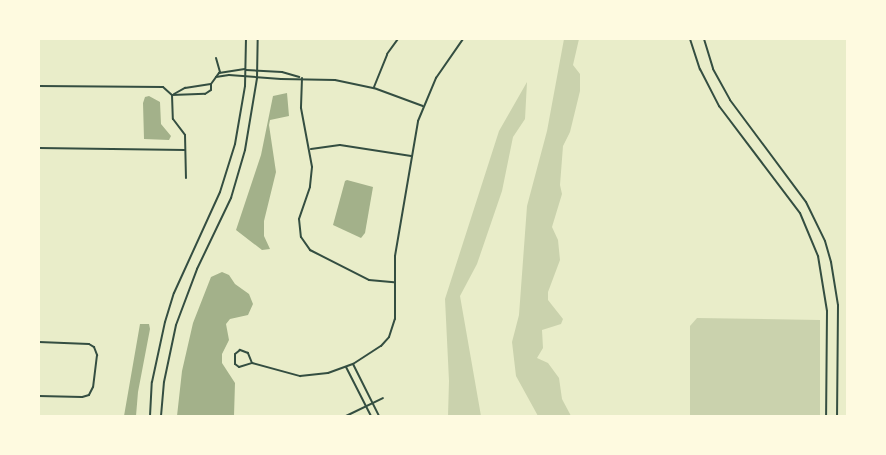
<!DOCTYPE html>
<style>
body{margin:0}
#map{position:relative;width:886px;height:455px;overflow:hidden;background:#e9edc9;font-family:"PT Sans Narrow",sans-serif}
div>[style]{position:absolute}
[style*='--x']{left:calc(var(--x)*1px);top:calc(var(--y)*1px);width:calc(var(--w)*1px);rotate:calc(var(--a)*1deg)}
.green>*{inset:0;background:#cad2ad}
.water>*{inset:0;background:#a3b18a}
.minor>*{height:2px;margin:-1px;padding:0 1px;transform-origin:1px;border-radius:1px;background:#344e41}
.tertiary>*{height:2px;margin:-1px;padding:0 1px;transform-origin:1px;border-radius:1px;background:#344e41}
span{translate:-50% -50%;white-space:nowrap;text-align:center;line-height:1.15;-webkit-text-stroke:4.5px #fefae0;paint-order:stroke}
.frame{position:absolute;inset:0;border:40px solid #fefae0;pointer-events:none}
</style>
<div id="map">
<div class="green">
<i style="clip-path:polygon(564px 39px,579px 39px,573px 65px,580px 74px,580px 91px,570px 132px,563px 146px,560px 185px,562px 194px,552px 227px,558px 240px,560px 260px,548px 292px,548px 300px,563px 319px,561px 324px,542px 330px,543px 348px,537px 358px,548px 363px,559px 378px,562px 399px,571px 416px,538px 416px,516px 376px,512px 342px,519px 315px,527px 206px,547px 131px)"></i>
<i style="clip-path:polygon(527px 82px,525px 119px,513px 137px,502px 191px,477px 264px,460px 296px,481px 416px,448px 416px,449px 381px,445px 299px,499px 131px)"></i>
<i style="clip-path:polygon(697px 318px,820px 320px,820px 416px,690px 416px,690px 326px)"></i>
</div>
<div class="water">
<i style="clip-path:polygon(287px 93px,289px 116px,270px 120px,269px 125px,276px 172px,264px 221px,264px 236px,270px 249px,262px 250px,236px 230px,261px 155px,273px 96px)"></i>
<i style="clip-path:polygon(149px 96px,160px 102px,161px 124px,171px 136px,169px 140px,144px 139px,143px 103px,145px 97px)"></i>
<i style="clip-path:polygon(347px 180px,373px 187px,365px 233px,361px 238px,333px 225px,345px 181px)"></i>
<i style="clip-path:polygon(222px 272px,229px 275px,235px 284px,249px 294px,253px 304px,248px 315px,230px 319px,226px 324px,229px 340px,222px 354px,222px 363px,235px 383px,234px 416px,177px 416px,182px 371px,193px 323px,211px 277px)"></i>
<i style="clip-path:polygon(140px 324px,149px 324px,150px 329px,138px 392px,136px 416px,124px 416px)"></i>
</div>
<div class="minor">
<i style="--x:216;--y:58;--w:15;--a:74"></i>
<i style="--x:246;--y:70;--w:36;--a:3"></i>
<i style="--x:282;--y:72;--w:18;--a:16"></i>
<i style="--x:216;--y:77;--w:13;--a:-9"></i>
<i style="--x:229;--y:75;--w:52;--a:4.4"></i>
<i style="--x:281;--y:79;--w:54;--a:1.1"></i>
<i style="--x:335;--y:80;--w:40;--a:12"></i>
<i style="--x:374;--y:88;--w:52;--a:20.2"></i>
<i style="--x:302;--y:78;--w:30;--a:92"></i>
<i style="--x:301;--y:108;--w:60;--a:79.4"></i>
<i style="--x:312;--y:167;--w:20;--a:96"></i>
<i style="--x:310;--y:187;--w:34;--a:109"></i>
<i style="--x:299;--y:219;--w:18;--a:84"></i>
<i style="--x:301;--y:237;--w:16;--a:55"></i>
<i style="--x:310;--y:250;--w:66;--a:27"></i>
<i style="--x:369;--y:280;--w:25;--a:5"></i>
<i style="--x:39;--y:86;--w:124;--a:0.5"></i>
<i style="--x:163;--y:87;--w:12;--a:42"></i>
<i style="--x:172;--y:95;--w:24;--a:88"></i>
<i style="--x:173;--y:119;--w:20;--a:53"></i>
<i style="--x:185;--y:135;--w:43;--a:88.7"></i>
<i style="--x:374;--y:87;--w:35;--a:-68"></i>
<i style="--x:387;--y:54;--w:19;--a:-54"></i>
<i style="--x:174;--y:94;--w:13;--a:-29"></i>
<i style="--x:185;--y:88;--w:26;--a:-9"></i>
<i style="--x:172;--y:95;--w:33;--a:-2"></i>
<i style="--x:205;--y:94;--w:7;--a:-34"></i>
<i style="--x:211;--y:90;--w:6;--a:-90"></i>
<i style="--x:211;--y:84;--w:14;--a:-54"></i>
<i style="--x:219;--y:73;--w:26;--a:-9"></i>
<i style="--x:39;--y:148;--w:146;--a:0.8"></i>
<i style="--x:311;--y:149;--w:29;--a:-8"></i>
<i style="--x:340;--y:145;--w:72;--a:8.8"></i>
<i style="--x:39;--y:342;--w:50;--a:2.3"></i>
<i style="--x:89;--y:344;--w:6;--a:31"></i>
<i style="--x:94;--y:347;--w:9;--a:69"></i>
<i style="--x:97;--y:355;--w:32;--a:97"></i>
<i style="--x:93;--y:387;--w:9;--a:117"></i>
<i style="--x:89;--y:395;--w:7;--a:164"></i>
<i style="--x:82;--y:397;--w:43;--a:-178.7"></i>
<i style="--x:252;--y:363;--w:11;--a:-112"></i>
<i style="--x:248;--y:353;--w:9;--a:-159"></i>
<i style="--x:240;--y:350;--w:6;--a:141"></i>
<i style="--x:235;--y:354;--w:10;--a:90"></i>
<i style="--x:235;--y:364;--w:5;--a:37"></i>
<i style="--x:239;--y:367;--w:14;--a:-17"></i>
<i style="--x:252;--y:363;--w:50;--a:15.2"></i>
<i style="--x:300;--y:376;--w:28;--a:-6"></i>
<i style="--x:328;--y:373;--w:27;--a:-20"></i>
<i style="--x:353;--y:364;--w:33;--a:-33"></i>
<i style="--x:381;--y:346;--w:12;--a:-48"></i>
<i style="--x:389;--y:337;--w:19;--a:-72"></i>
<i style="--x:395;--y:319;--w:63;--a:-90"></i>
<i style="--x:395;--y:256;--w:137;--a:-80.3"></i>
<i style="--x:418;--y:121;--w:47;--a:-67.3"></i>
<i style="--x:436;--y:78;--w:47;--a:-55.3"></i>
<i style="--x:353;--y:364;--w:58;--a:63.4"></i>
<i style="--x:346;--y:367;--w:55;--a:63"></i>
</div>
<div class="tertiary">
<i style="--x:690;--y:39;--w:32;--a:72"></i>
<i style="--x:700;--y:69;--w:42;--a:62.8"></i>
<i style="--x:719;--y:106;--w:134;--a:52.9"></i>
<i style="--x:800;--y:213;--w:47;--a:67.3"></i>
<i style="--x:818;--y:256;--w:56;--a:80.7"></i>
<i style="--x:827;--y:311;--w:105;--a:90.5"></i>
<i style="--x:704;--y:39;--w:31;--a:73"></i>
<i style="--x:713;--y:69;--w:35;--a:61"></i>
<i style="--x:730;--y:100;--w:127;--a:53.3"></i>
<i style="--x:806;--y:202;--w:43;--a:64"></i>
<i style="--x:825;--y:241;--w:22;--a:74"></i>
<i style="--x:831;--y:262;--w:44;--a:80.8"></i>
<i style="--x:838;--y:305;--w:111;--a:90.5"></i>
<i style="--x:150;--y:416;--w:34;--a:-87"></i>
<i style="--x:152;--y:382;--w:61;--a:-77.8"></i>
<i style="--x:165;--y:322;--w:30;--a:-73"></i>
<i style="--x:174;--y:293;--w:111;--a:-65.5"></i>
<i style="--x:220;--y:192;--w:50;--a:-72.6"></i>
<i style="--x:235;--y:144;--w:59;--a:-80.2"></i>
<i style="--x:245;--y:86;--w:47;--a:-88.8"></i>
<i style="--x:161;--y:416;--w:34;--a:-85"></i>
<i style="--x:164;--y:382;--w:58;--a:-78.1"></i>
<i style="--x:176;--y:325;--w:60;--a:-69.4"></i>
<i style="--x:197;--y:269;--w:79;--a:-64.4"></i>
<i style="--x:231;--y:198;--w:50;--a:-73.7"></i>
<i style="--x:245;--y:150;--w:73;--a:-80.5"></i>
<i style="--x:257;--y:78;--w:39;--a:-89"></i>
<i style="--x:346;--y:416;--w:41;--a:-25.9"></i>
</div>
<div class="frame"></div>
</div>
